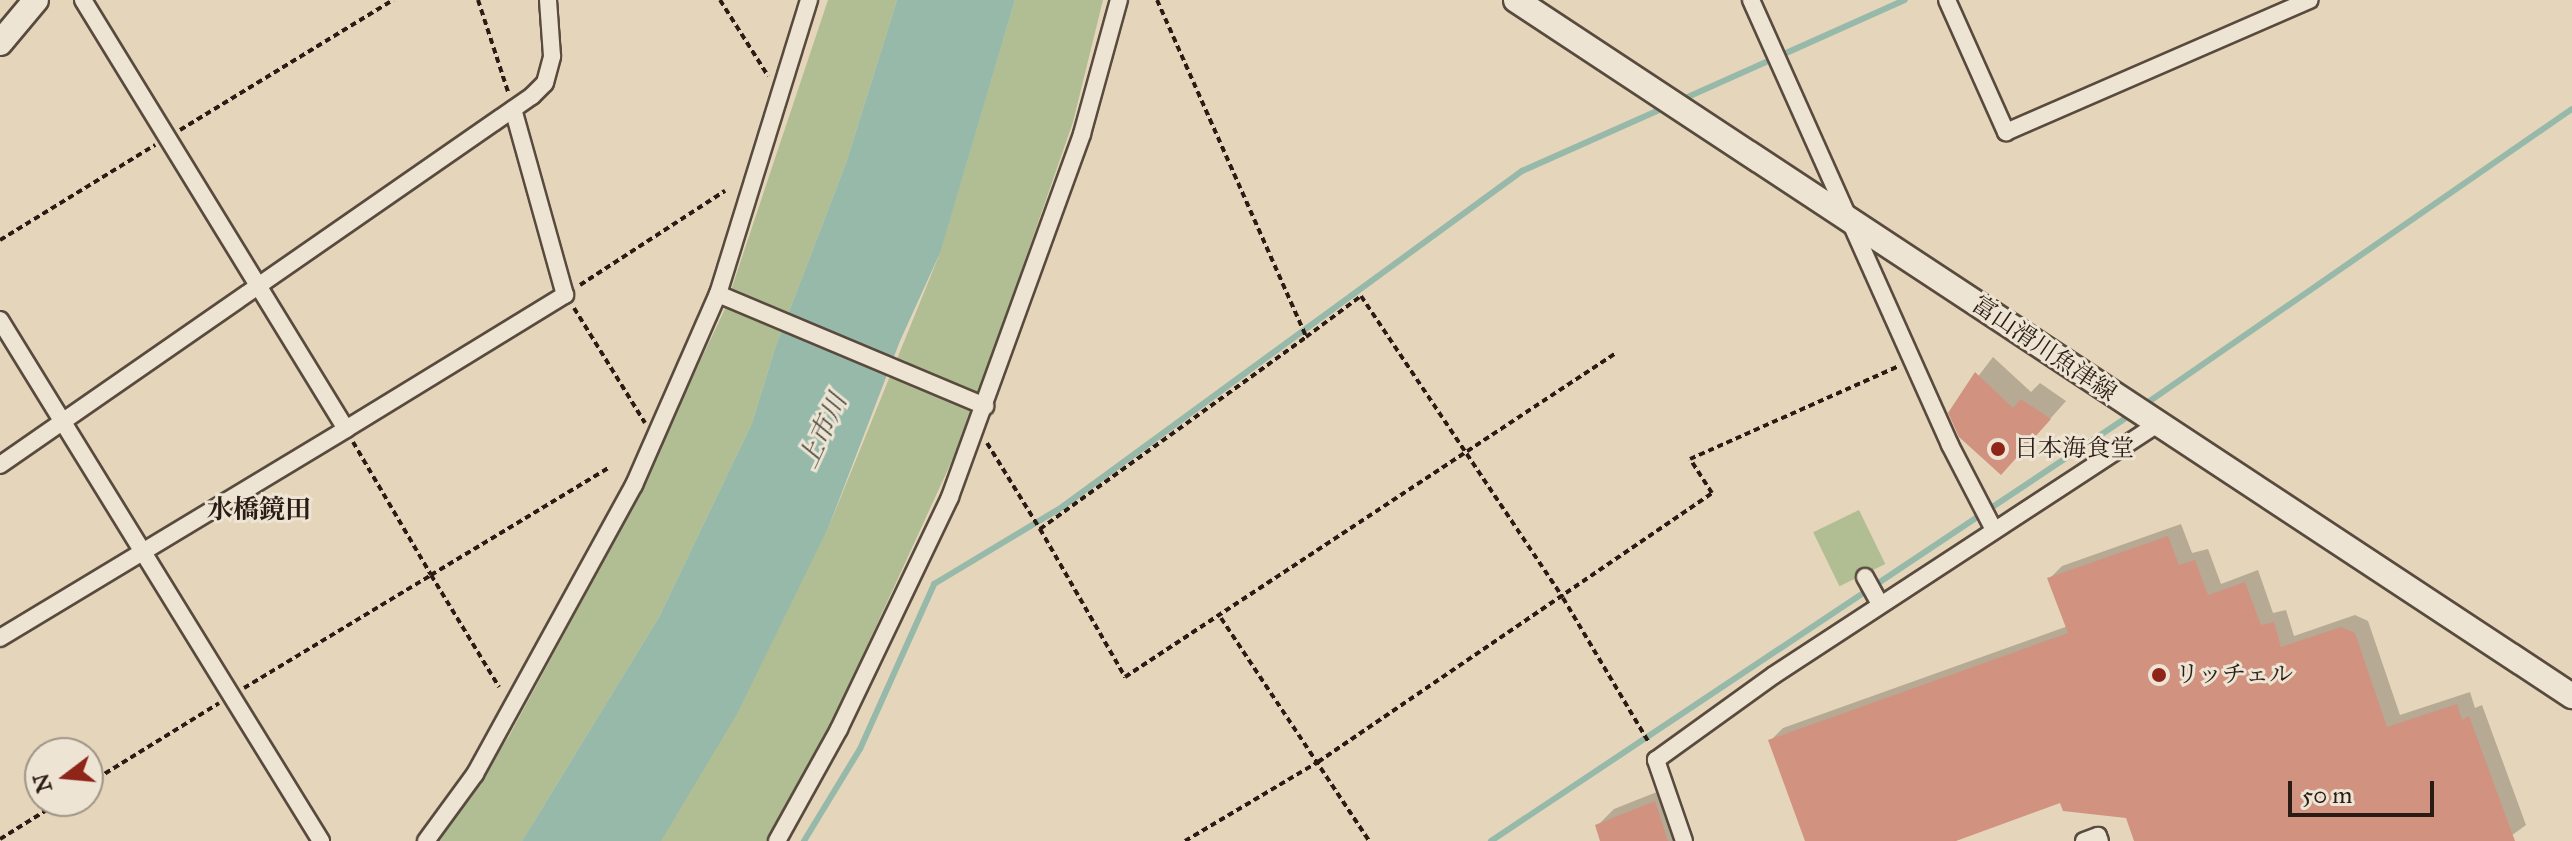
<!DOCTYPE html>
<meta charset="utf-8">
<style>
body{margin:0}
#map{position:relative;width:2572px;height:841px;overflow:hidden;background:#e4d5bb;font-family:"IM FELL Great Primer","Noto Serif JP",serif}
div>[style]{position:absolute}
[style*='--x']{left:calc(var(--x)*1px);top:calc(var(--y)*1px);width:calc(var(--w)*1px);rotate:calc(var(--a)*1deg)}
.green>*{inset:0;background:#b1be93;transform-origin:0 0}
.water>*{inset:0;background:#97b9aa}
.shadow>*{inset:0;background:#0003}
.stream>*{height:6px;margin:-3px;padding:0 3px;transform-origin:3px;border-radius:3px;background:#97b9aa}
.building>*{inset:0;background:#d1937f}
.path>*{height:4px;margin-top:-2px;transform-origin:0;background:repeating-linear-gradient(90deg,#2b1b15 0 6px,transparent 0 10px)}
.roads{filter:drop-shadow(2px 0 #594a3e) drop-shadow(-2px 0 #594a3e) drop-shadow(0 2px #594a3e) drop-shadow(0 -2px #594a3e)}
.minor>*{height:16px;margin:-8px;padding:0 8px;transform-origin:8px;border-radius:8px;background:#ede4d3}
.secondary>*{height:24px;margin:-12px;padding:0 12px;transform-origin:12px;border-radius:12px;background:#ede4d3}
.dots>*{width:22px;height:22px;translate:-50% -50%;box-sizing:border-box;border:4px solid #ede4d3;border-radius:50%}
span{translate:-50% -50%;white-space:nowrap;text-align:center;line-height:1.15;-webkit-text-stroke:6px #ede4d3;paint-order:stroke}
.street-label{font-size:24px;color:#2b1b15}
.poi-label{font-size:24px;color:#2b1b15}
.left{translate:0 -50%;text-align:left}
.water-label{font-size:26px;color:#4b4a42;font-style:italic}
.neighbourhood-label{font-size:26px;color:#2b1b15;font-weight:700}
.north{position:absolute;left:24px;top:737px;width:80px;height:80px;box-sizing:border-box;background:#ede4d3;border:2px solid #9f9487;border-radius:50%;rotate:254deg;font-size:22px;font-weight:700;line-height:32px;text-align:center;color:#2b1b15}
.north::after{content:'';display:block;margin:auto;width:28px;height:36px;background:#8f2418;clip-path:polygon(50% 0,100% 100%,50% 72%,0 100%)}
.scale{position:absolute;left:2288px;top:781px;width:146px;height:36px;box-sizing:border-box;border:4px solid #2b1b15;border-top:0;padding-left:10px;font-size:24px;line-height:28px;white-space:nowrap;color:#2b1b15;-webkit-text-stroke:6px #ede4d3;paint-order:stroke}
</style>
<div id="map">
<div class="green">
<i style="clip-path:polygon(828px 0,897px 0,846px 163px,775px 348px,752px 423px,659px 617px,522px 841px,439px 841px,509px 736px,612px 546px,724px 311px)"></i>
<i style="clip-path:polygon(1015px 0,1103px 0,1073px 122px,966px 430px,822px 744px,769px 841px,660px 841px,829px 526px,938px 258px)"></i>
<i style="left:1859px;top:510px;width:60px;height:51px;rotate:64deg"></i>
</div>
<div class="water">
<i style="clip-path:polygon(897px 0,1015px 0,940px 253px,900px 341px,829px 526px,737px 714px,661px 841px,522px 841px,659px 617px,752px 423px,775px 348px,846px 163px)"></i>
</div>
<div class="shadow">
<i style="clip-path:polygon(1993px 357px,2031px 392px,2040px 383px,2066px 401px,2018px 455px,1950px 413px)"></i>
<i style="clip-path:polygon(2181px 524px,2192px 553px,2208px 549px,2221px 584px,2258px 570px,2273px 613px,2286px 610px,2294px 636px,2355px 615px,2368px 621px,2400px 715px,2470px 692px,2475px 708px,2482px 705px,2526px 825px,2504px 841px,2136px 841px,2128px 816px,2062px 801px,1950px 841px,1807px 841px,1770px 741px,1783px 728px,2068px 626px,2049px 579px,2062px 566px)"></i>
<i style="clip-path:polygon(1672px 786px,1690px 841px,1603px 841px,1597px 826px,1614px 809px)"></i>
</div>
<div class="stream">
<i style="--x:1681;--y:100;--w:245;--a:-24.1"></i>
<i style="--x:2144;--y:405;--w:520;--a:-34.67"></i>
<i style="--x:804;--y:841;--w:108;--a:-58.7"></i>
<i style="--x:860;--y:749;--w:181;--a:-65.8"></i>
<i style="--x:934;--y:584;--w:149;--a:-31"></i>
<i style="--x:1062;--y:507;--w:570;--a:-36.15"></i>
<i style="--x:1522;--y:171;--w:160;--a:-24"></i>
<i style="--x:1491;--y:841;--w:770;--a:-33.67"></i>
</div>
<div class="building">
<i style="clip-path:polygon(1975px 372px,2013px 408px,2021px 399px,2051px 419px,2001px 475px,1959px 437px,1948px 413px)"></i>
<i style="clip-path:polygon(2168px 536px,2179px 565px,2195px 560px,2208px 595px,2245px 582px,2261px 625px,2274px 622px,2281px 647px,2341px 627px,2355px 633px,2387px 727px,2457px 704px,2462px 720px,2469px 716px,2515px 841px,2134px 841px,2126px 818px,2063px 811px,2060px 803px,1956px 841px,1805px 841px,1768px 740px,2068px 633px,2047px 578px)"></i>
<i style="clip-path:polygon(1655px 801px,1668px 841px,1600px 841px,1595px 825px)"></i>
</div>
<div class="path">
<i style="--x:478;--y:0;--w:97;--a:71.9"></i>
<i style="--x:720;--y:0;--w:90;--a:57.7"></i>
<i style="--x:1157;--y:0;--w:368;--a:66.1"></i>
<i style="--x:1306;--y:337;--w:69;--a:-36.7"></i>
<i style="--x:1361;--y:296;--w:363;--a:56.2"></i>
<i style="--x:1563;--y:598;--w:169;--a:59.3"></i>
<i style="--x:180;--y:130;--w:250;--a:-31.4"></i>
<i style="--x:0;--y:240;--w:182;--a:-31.5"></i>
<i style="--x:580;--y:285;--w:173;--a:-33"></i>
<i style="--x:574;--y:308;--w:135;--a:58.3"></i>
<i style="--x:353;--y:442;--w:154;--a:59.6"></i>
<i style="--x:431;--y:575;--w:209;--a:-31.1"></i>
<i style="--x:987;--y:443;--w:101;--a:58.4"></i>
<i style="--x:1040;--y:529;--w:328;--a:-35.8"></i>
<i style="--x:1040;--y:529;--w:171;--a:60.1"></i>
<i style="--x:1125;--y:677;--w:588;--a:-33.42"></i>
<i style="--x:1221;--y:618;--w:268;--a:56.4"></i>
<i style="--x:244;--y:688;--w:218;--a:-31.1"></i>
<i style="--x:431;--y:575;--w:131;--a:58.7"></i>
<i style="--x:88;--y:784;--w:154;--a:-31.7"></i>
<i style="--x:0;--y:839;--w:72;--a:-31.9"></i>
<i style="--x:1185;--y:841;--w:155;--a:-30.7"></i>
<i style="--x:1318;--y:762;--w:477;--a:-34.3"></i>
<i style="--x:1712;--y:493;--w:40;--a:-122.9"></i>
<i style="--x:1690;--y:459;--w:229;--a:-24"></i>
</div>
<div class="roads">
<div class="minor">
<i style="--x:83;--y:0;--w:503;--a:58.49"></i>
<i style="--x:346;--y:429;--w:257;--a:-31.5"></i>
<i style="--x:565;--y:295;--w:193;--a:-105.6"></i>
<i style="--x:1751;--y:0;--w:487;--a:65.9"></i>
<i style="--x:1950;--y:445;--w:96;--a:62.6"></i>
<i style="--x:1947;--y:0;--w:145;--a:65.9"></i>
<i style="--x:2006;--y:132;--w:331;--a:-23.5"></i>
<i style="--x:718;--y:294;--w:290;--a:22.8"></i>
<i style="--x:0;--y:320;--w:612;--a:58.36"></i>
<i style="--x:0;--y:465;--w:647;--a:-34.75"></i>
<i style="--x:532;--y:96;--w:18;--a:-45"></i>
<i style="--x:545;--y:83;--w:28;--a:-75"></i>
<i style="--x:552;--y:56;--w:56;--a:-94.1"></i>
<i style="--x:1865;--y:577;--w:31;--a:61"></i>
<i style="--x:0;--y:638;--w:404;--a:-31.1"></i>
<i style="--x:426;--y:841;--w:83;--a:-53.8"></i>
<i style="--x:475;--y:774;--w:330;--a:-61.2"></i>
<i style="--x:634;--y:485;--w:209;--a:-66.3"></i>
<i style="--x:718;--y:294;--w:308;--a:-72.8"></i>
<i style="--x:777;--y:841;--w:128;--a:-61"></i>
<i style="--x:839;--y:729;--w:257;--a:-64.4"></i>
<i style="--x:950;--y:497;--w:386;--a:-70"></i>
<i style="--x:1082;--y:134;--w:139;--a:-74.6"></i>
<i style="--x:1684;--y:841;--w:86;--a:-109.1"></i>
<i style="--x:1656;--y:760;--w:145;--a:-35.8"></i>
<i style="--x:1774;--y:675;--w:459;--a:-33.2"></i>
<i style="--x:2084;--y:841;--w:15;--a:-20"></i>
<i style="--x:2098;--y:836;--w:5;--a:68"></i>
</div>
<div class="secondary">
<i style="--x:1516;--y:0;--w:1265;--a:33.39"></i>
<i style="--x:0;--y:43;--w:56;--a:-50.1"></i>
</div>
</div>
<div class="dots">
<i style="left:1998px;top:449px;background:#8f2418"></i>
<i style="left:2159px;top:675px;background:#8f2418"></i>
</div>
<div class="street-label">
<span style="left:2044px;top:349px;rotate:34deg">富山滑川魚津線</span>
</div>
<div class="poi-label">
<span class="left" style="left:2014px;top:449px">日本海食堂</span>
<span class="left" style="left:2175px;top:675px">リッチェル</span>
</div>
<div class="water-label">
<span style="left:823px;top:431px;rotate:-65deg">上市川</span>
</div>
<div class="neighbourhood-label">
<span style="left:259px;top:510px">水橋鏡田</span>
</div>
<div class="north">N</div>
<div class="scale">50 m</div>
</div>
